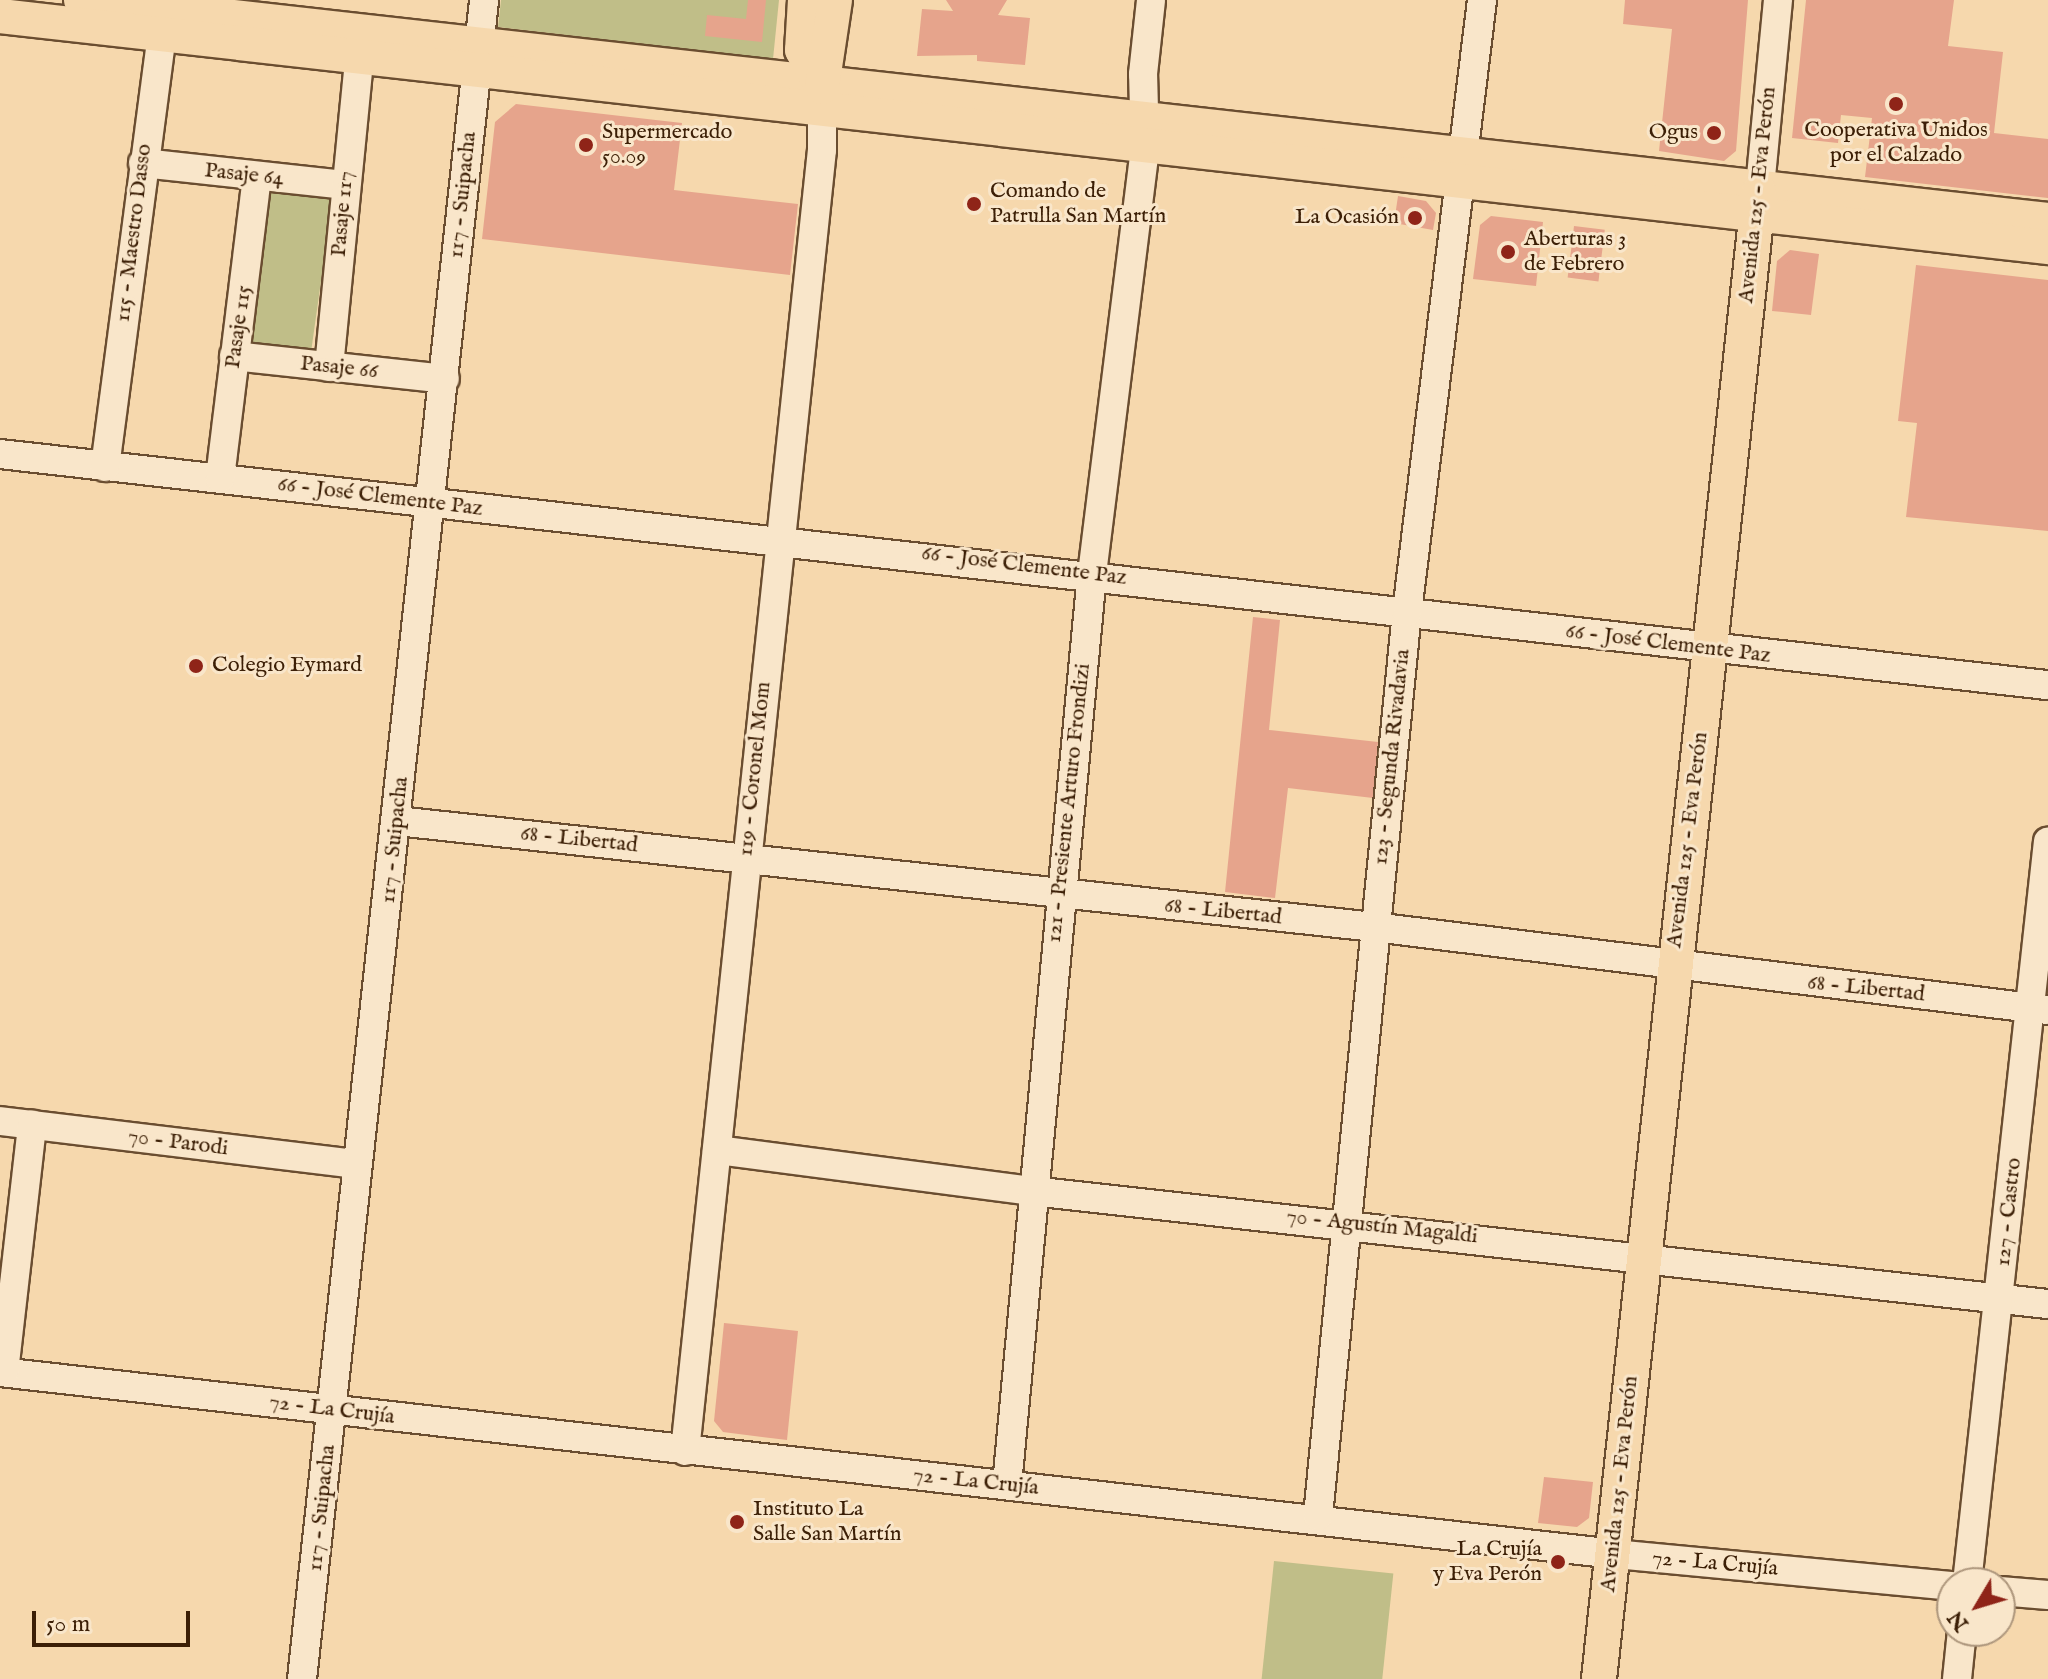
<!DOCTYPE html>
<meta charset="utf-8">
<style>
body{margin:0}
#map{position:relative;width:2048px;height:1679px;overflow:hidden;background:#f6d8ad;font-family:"IM FELL English",serif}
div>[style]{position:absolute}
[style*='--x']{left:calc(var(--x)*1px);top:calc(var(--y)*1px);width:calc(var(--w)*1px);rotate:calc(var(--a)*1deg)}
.green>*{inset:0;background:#c0be88;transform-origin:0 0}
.building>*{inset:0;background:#e6a48c;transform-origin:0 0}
.roads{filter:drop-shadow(2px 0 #6a4d30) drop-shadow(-2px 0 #6a4d30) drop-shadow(0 2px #6a4d30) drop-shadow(0 -2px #6a4d30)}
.minor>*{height:28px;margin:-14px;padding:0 14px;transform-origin:14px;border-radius:14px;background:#f9e6ca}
.major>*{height:34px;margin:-17px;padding:0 17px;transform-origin:17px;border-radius:17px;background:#f6d8ad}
.dots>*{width:22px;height:22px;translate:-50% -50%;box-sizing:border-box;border:4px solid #f9e6ca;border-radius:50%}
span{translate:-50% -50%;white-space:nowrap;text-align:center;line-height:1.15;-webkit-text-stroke:6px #f9e6ca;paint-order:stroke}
.poi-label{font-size:22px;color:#3c1f06}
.left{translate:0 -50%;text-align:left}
.right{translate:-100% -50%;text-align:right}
.street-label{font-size:22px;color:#3c1f06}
.north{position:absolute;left:1936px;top:1567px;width:80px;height:80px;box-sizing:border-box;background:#f9e6ca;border:2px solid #ad967c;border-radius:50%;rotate:232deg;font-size:22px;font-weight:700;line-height:32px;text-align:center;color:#3c1f06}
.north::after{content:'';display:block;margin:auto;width:28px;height:36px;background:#8f2418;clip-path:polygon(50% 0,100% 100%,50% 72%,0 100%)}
.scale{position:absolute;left:32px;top:1611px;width:158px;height:36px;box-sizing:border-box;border:4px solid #3c1f06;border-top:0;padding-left:10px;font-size:24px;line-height:28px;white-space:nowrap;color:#3c1f06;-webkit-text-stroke:6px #f9e6ca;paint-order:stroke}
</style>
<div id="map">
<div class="green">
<i style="clip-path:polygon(501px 0,779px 0,773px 59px,498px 27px)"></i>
<i style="left:266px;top:184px;width:68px;height:165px;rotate:8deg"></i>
<i style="left:1274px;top:1561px;width:120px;height:119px;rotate:6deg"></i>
</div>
<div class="building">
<i style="clip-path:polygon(748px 0,766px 0,762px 42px,705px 36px,707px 15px,746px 19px)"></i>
<i style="clip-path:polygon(946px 0,1007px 0,998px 15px,1030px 18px,1025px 65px,977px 61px,977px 55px,917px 56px,922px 9px,953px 11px)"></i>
<i style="clip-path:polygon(1625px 0,1748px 0,1736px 151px,1724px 161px,1659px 151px,1672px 29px,1623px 24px)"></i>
<i style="clip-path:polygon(1806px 0,1954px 0,1948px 46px,2003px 52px,1994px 133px,2048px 139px,2048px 198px,1865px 177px,1872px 118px,1841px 115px,1838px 143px,1792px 138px)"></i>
<i style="clip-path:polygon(516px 104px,682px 123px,674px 190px,798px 204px,790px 275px,482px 239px,495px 122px)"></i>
<i style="clip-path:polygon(1398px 196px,1426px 201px,1436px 213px,1433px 230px,1394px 223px)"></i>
<i style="clip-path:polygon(1491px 216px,1543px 222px,1536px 286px,1473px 279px,1480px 225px)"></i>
<i style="left:1574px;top:226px;width:31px;height:52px;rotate:7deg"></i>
<i style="clip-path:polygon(1790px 250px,1819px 254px,1811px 315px,1772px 311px,1777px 261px)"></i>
<i style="clip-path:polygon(1916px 265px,2048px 280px,2048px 531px,1906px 517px,1917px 423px,1898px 421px)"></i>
<i style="clip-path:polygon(1253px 617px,1280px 620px,1269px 730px,1378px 742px,1373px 798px,1288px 788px,1275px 898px,1225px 892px)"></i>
<i style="clip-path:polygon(724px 1323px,798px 1331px,787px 1440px,723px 1432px,714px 1421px)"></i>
<i style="clip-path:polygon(1544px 1477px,1593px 1482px,1589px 1518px,1577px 1527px,1538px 1523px)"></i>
</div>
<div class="roads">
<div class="minor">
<i style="--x:143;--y:163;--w:202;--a:6.2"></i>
<i style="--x:1760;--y:187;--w:188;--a:-84.5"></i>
<i style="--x:234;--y:356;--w:212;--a:6.2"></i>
<i style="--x:329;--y:367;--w:308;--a:-84.4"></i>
<i style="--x:0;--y:454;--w:2061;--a:6.44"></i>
<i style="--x:105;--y:467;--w:458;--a:-82.5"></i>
<i style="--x:220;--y:478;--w:304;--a:-83"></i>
<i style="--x:397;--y:821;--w:983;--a:6.19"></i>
<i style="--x:1374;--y:927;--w:679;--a:7.02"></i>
<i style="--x:0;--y:1121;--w:360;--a:6.9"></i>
<i style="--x:717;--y:1150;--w:318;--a:7.4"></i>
<i style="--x:1032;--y:1191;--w:1022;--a:6.35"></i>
<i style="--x:0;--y:1372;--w:1624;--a:6.43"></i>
<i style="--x:1614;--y:1554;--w:340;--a:5.4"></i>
<i style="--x:4;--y:1372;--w:249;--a:-83.5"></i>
<i style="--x:685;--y:1451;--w:1308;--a:-83.99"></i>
<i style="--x:822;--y:150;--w:63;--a:-90"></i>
<i style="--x:1007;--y:1485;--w:915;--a:-84.67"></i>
<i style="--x:1092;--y:574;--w:429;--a:-82.9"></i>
<i style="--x:1145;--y:148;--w:74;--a:-91.5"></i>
<i style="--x:1143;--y:74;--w:74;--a:-83.8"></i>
<i style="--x:1318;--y:1516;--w:908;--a:-84.38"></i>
<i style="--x:1407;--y:612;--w:617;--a:-83.01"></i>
<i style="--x:1967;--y:1583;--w:746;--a:-83.77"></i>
<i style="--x:2000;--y:1591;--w:48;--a:4.8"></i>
<i style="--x:302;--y:1679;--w:1689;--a:-83.81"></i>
<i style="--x:1957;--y:1679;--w:48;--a:-84.1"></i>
</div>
<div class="major">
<i style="--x:81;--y:0;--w:1979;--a:6.38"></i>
<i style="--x:805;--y:0;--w:50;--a:93.4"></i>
<i style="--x:802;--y:50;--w:42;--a:61.6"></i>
<i style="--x:0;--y:16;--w:2061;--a:6.44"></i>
<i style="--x:822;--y:87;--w:88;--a:-81.5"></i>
<i style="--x:1599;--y:1679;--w:1496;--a:-83.86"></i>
</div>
</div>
<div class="dots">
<i style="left:1896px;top:104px;background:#8f2418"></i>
<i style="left:1714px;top:133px;background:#8f2418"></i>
<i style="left:586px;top:145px;background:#8f2418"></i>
<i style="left:974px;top:204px;background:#8f2418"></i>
<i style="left:1415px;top:218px;background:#8f2418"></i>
<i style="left:1508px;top:252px;background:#8f2418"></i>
<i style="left:196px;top:666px;background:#8f2418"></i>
<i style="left:737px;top:1522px;background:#8f2418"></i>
<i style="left:1558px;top:1562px;background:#8f2418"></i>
</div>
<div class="poi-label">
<span style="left:1896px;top:143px">Cooperativa Unidos<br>por el Calzado</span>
<span class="left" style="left:602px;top:145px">Supermercado<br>50.09</span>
<span class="right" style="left:1698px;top:133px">Ogus</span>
<span class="left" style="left:990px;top:204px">Comando de<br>Patrulla San Martín</span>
<span class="right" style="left:1399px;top:218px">La Ocasión</span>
<span class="left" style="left:1524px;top:252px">Aberturas 3<br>de Febrero</span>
<span class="left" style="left:212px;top:666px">Colegio Eymard</span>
<span class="left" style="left:753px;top:1522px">Instituto La<br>Salle San Martín</span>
<span class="right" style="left:1542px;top:1562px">La Crujía<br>y Eva Perón</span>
</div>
<div class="street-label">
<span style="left:244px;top:175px;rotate:6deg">Pasaje 64</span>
<span style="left:463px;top:195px;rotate:-84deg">117 - Suipacha</span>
<span style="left:1758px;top:195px;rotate:-84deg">Avenida 125 - Eva Perón</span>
<span style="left:343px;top:214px;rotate:-85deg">Pasaje 117</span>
<span style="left:134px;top:233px;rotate:-83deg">115 - Maestro Dasso</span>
<span style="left:239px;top:327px;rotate:-82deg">Pasaje 115</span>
<span style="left:339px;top:368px;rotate:6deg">Pasaje 66</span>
<span style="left:380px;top:497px;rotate:7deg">66 - José Clemente Paz</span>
<span style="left:1024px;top:566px;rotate:7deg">66 - José Clemente Paz</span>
<span style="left:1668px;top:644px;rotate:7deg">66 - José Clemente Paz</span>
<span style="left:1392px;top:757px;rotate:-84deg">123 - Segunda Rivadavia</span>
<span style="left:755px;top:769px;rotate:-84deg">119 - Coronel Mom</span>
<span style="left:1069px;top:803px;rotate:-84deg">121 - Presiente Arturo Frondizi</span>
<span style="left:395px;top:840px;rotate:-84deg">117 - Suipacha</span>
<span style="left:579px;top:840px;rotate:6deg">68 - Libertad</span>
<span style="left:1688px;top:840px;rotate:-83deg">Avenida 125 - Eva Perón</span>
<span style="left:1223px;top:912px;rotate:6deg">68 - Libertad</span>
<span style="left:1866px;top:989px;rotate:6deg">68 - Libertad</span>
<span style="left:178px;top:1143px;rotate:7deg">70 - Parodi</span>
<span style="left:2009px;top:1212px;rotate:-84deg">127 - Castro</span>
<span style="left:1382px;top:1227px;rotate:6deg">70 - Agustín Magaldi</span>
<span style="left:332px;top:1410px;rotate:7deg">72 - La Crujía</span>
<span style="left:976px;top:1482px;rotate:6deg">72 - La Crujía</span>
<span style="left:1620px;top:1484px;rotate:-84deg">Avenida 125 - Eva Perón</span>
<span style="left:322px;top:1508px;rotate:-84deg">117 - Suipacha</span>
<span style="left:1715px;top:1564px;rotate:5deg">72 - La Crujía</span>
</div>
<div class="north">N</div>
<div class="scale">50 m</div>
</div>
